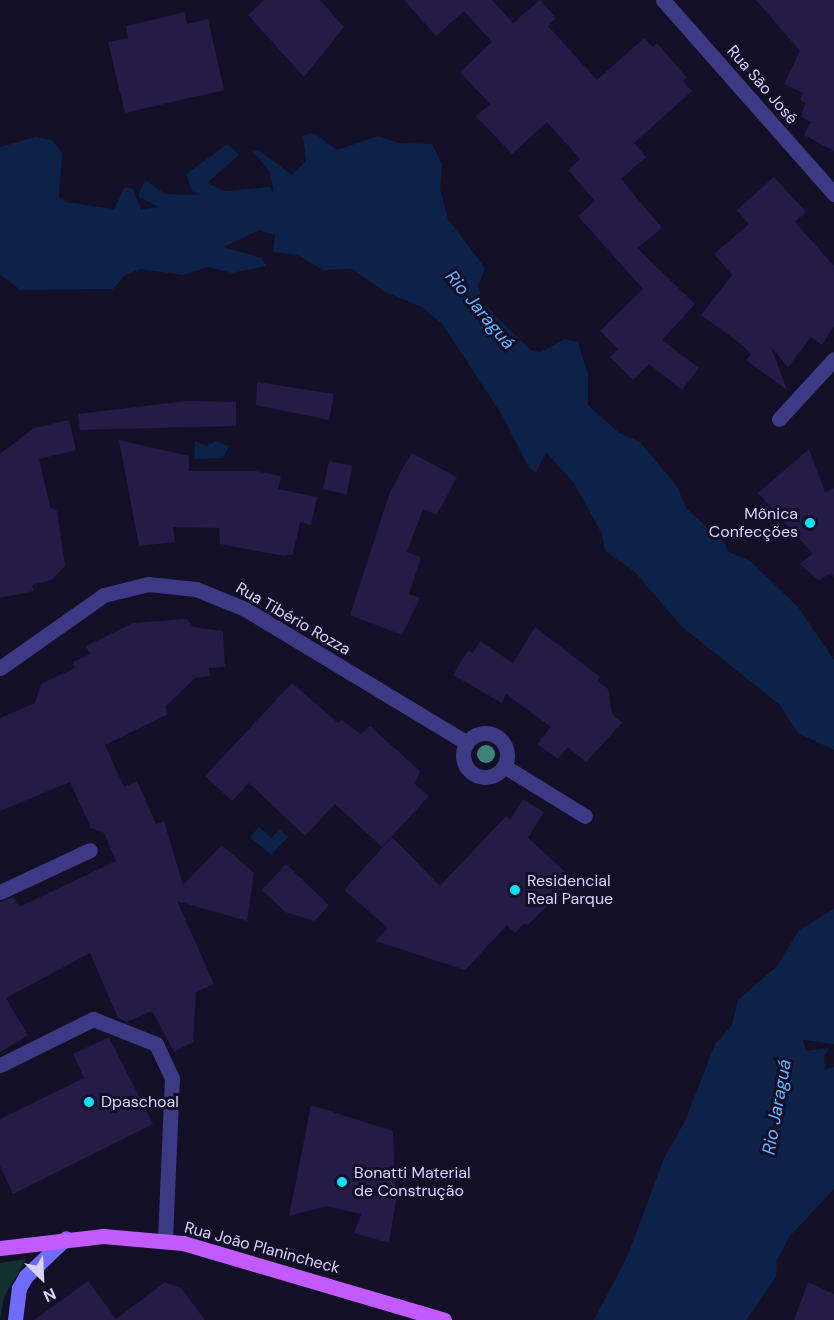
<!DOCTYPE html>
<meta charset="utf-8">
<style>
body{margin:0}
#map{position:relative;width:834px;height:1320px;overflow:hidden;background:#130f26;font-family:"DM Sans",sans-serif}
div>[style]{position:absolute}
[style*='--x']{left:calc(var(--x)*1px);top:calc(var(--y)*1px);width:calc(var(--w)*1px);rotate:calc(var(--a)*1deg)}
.green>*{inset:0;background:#12302f}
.water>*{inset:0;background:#0c2248}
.building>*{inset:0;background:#241b47;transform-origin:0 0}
.service>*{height:15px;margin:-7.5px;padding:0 7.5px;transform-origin:7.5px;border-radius:7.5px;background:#3d3a85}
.minor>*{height:15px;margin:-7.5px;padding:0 7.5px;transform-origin:7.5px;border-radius:7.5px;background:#3d3a85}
.minor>.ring{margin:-7.5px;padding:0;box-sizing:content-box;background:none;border:15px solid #3d3a85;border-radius:50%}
.secondary>*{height:15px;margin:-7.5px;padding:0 7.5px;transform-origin:7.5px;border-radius:7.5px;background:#6f6bff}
.primary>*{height:15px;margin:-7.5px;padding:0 7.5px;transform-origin:7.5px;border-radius:7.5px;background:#c25bff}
.trees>*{width:18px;height:18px;margin:-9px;border-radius:50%;background:#3d827b}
.dots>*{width:16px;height:16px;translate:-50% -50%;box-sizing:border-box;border:3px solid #130f26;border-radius:50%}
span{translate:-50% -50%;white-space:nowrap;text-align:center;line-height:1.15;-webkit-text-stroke:6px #130f26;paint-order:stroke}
.street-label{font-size:16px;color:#d9d4ff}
.poi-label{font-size:16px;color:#d9d4ff}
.right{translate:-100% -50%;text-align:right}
.left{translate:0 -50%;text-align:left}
.water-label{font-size:18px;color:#62b6ff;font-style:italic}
.north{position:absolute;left:12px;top:1248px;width:60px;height:60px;-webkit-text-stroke:4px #130f26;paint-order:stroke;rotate:156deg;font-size:16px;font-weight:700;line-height:24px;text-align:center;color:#d9d4ff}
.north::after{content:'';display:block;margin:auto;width:21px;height:27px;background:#d9d4ff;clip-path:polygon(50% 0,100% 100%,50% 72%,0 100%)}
</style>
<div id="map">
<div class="green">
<i style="clip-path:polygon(26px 1259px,4px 1297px,0 1320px,0 1263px)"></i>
</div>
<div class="water">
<i style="clip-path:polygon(314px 133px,337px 150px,378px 136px,398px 143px,432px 144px,442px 164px,440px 189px,448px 219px,485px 268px,478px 286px,483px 303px,532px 351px,541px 352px,565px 339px,578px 342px,588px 374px,588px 405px,619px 433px,640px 442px,677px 486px,686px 508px,726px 545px,727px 551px,750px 561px,798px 607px,834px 660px,834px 750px,798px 733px,780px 705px,681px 626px,634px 571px,605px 551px,602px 534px,574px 483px,546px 452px,536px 473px,529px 468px,502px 415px,442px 324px,422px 307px,383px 291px,353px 269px,323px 270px,298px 255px,273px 252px,275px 235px,260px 230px,223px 247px,262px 258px,266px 266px,232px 273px,208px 267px,183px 275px,140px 269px,124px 276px,113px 289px,20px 290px,0 274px,0 147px,36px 137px,52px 140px,62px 153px,59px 196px,65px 202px,114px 209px,125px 187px,133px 189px,141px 210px,158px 207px,138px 196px,145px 180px,165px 194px,200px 195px,192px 191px,186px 174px,228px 144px,239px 155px,207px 183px,225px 191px,270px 187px,274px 193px,270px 172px,253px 152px,258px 150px,292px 175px,306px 161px,303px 135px)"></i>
<i style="clip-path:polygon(216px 441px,229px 446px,223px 458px,194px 459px,195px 441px,207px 446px)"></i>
<i style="clip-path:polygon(259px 827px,271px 838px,280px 829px,288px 837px,271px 855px,250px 837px)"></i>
<i style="clip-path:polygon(834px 909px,834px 1044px,803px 1040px,806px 1051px,829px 1048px,824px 1056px,825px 1069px,834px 1067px,834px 1189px,789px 1237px,777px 1260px,776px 1277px,746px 1320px,594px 1320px,628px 1255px,664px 1158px,685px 1121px,715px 1044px,732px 1025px,738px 1000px,777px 966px,799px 930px)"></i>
</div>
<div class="building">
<i style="clip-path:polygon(264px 0,320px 0,344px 27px,304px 77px,248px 15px)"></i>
<i style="clip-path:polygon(404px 0,492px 0,513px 23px,540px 0,556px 18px,548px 26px,597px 80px,644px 38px,653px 47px,657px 43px,687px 78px,683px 81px,692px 91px,634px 143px,646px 157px,621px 179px,662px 228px,637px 248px,695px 304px,662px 340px,699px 368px,682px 390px,649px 364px,633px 380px,610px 357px,618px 349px,600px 331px,643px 289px,578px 216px,595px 201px,568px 170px,580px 159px,547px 122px,512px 154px,476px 116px,490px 104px,460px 72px,492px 42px,464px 11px,436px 36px)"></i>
<i style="clip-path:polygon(756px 0,834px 0,834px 151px,804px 135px,811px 122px,800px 116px,806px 103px,800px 100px,803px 93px,784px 84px,800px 51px)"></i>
<i style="clip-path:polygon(185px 12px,187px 24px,208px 19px,224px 90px,125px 113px,108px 42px,128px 38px,126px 26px)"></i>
<i style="clip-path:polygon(774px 177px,806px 212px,795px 222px,834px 266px,834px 326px,822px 345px,811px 337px,788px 367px,771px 347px,787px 390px,746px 360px,751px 354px,741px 344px,701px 315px,732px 275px,714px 254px,749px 224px,737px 210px)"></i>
<i style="clip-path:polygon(257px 382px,334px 394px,329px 420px,256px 405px)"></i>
<i style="clip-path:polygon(186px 401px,236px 402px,236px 426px,80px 430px,78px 414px)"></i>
<i style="clip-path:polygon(69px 420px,76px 450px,39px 459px,50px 507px,57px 511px,65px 566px,52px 580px,32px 585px,34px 591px,0 598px,0 454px,34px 428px)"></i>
<i style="clip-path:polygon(119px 440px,189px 456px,189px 471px,255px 471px,281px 476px,278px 489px,317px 497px,311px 525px,300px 522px,293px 554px,284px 556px,220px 544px,219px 528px,173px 527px,175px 542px,139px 546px)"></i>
<i style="clip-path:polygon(809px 449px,825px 492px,834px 488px,834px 577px,831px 573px,819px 580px,799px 564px,813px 554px,758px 493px)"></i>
<i style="clip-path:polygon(411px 453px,457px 477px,437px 515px,423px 509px,407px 552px,421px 557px,409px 594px,420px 598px,402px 635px,350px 615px,390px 492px)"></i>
<i style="left:329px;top:461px;width:24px;height:29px;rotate:12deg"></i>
<i style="clip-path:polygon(187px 619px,193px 627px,223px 631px,225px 667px,209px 668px,210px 676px,195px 678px,165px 707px,168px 714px,105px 745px,124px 787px,137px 781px,156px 824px,164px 821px,183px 885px,222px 845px,254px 873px,247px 921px,177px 901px,214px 984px,196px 992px,193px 1042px,174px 1052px,152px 1011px,127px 1022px,118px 1018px,90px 953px,6px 998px,28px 1035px,0 1052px,0 902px,13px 897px,19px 907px,116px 861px,104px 833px,91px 828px,70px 782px,0 811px,0 718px,35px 703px,41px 684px,75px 668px,73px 662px,90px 654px,86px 646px,133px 623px)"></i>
<i style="clip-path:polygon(535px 627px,600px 677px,597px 681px,608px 689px,612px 714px,622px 723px,586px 762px,568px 747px,558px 759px,537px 744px,551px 727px,506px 694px,502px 703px,453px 675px,468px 650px,473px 653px,480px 641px,513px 663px)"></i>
<i style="clip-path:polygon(292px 683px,338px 723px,342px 720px,361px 734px,370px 726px,420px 771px,415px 784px,429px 796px,382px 847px,335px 804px,305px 836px,249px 783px,232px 801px,205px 776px)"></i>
<i style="clip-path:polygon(523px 799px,544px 812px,528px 838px,573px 879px,528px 925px,524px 923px,515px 933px,507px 925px,465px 970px,375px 941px,388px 928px,344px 890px,392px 837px,440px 886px,506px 816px,510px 820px)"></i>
<i style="clip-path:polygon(286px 864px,329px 905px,315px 921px,285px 912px,262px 890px)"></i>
<i style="clip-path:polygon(109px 1037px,153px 1124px,13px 1194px,0 1166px,0 1119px,84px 1078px,73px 1054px)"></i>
<i style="clip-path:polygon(311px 1105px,393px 1131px,396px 1201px,389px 1243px,354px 1233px,361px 1214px,326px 1206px,289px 1216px)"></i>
<i style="clip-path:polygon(88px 1281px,116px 1319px,165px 1282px,181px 1288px,205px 1320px,34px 1320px)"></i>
<i style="clip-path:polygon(808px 1282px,834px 1294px,834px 1320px,794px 1320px)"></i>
</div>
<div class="service">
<i style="--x:0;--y:1065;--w:104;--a:-26.3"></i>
<i style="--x:93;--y:1019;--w:68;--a:21.6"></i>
<i style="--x:156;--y:1044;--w:38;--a:65"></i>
<i style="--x:172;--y:1078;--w:163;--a:92.5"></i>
</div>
<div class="minor">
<i style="--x:663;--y:0;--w:259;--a:48.6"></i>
<i style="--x:779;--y:419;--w:81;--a:-47.5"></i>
<i style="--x:0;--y:668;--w:127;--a:-35.1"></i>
<i style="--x:104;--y:595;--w:45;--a:-14"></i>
<i style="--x:148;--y:584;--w:48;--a:5.9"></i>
<i style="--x:196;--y:589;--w:53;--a:22.2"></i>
<i style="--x:245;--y:609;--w:259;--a:31.1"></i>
<i class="ring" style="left:463px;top:733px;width:29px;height:29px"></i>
<i style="--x:504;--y:766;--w:95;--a:31.7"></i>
<i style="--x:0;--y:892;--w:99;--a:-25"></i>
</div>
<div class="secondary">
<i style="--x:15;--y:1320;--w:32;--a:-83"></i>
<i style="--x:19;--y:1288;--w:14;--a:-60"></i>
<i style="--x:26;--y:1276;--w:55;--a:-43.5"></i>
</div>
<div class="primary">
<i style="--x:0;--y:1248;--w:104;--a:-6.6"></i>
<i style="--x:103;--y:1236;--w:80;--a:5"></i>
<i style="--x:183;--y:1243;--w:272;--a:16.4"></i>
</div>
<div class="trees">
<i style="left:486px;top:754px"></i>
</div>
<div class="dots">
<i style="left:810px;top:523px;background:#00e5ff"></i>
<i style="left:515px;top:890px;background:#00e5ff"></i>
<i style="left:89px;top:1102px;background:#00e5ff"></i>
<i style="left:342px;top:1182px;background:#00e5ff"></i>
</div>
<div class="street-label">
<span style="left:762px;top:85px;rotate:49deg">Rua São José</span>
<span style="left:293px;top:619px;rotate:30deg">Rua Tibério Rozza</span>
<span style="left:262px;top:1248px;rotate:15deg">Rua João Planincheck</span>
</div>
<div class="poi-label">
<span class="right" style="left:798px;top:523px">Mônica<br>Confecções</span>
<span class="left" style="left:527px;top:890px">Residencial<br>Real Parque</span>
<span class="left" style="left:101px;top:1102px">Dpaschoal</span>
<span class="left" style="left:354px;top:1182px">Bonatti Material<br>de Construção</span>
</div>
<div class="water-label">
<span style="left:480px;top:310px;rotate:50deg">Rio Jaraguá</span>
<span style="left:777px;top:1107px;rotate:-80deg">Rio Jaraguá</span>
</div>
<div class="north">N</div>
</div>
